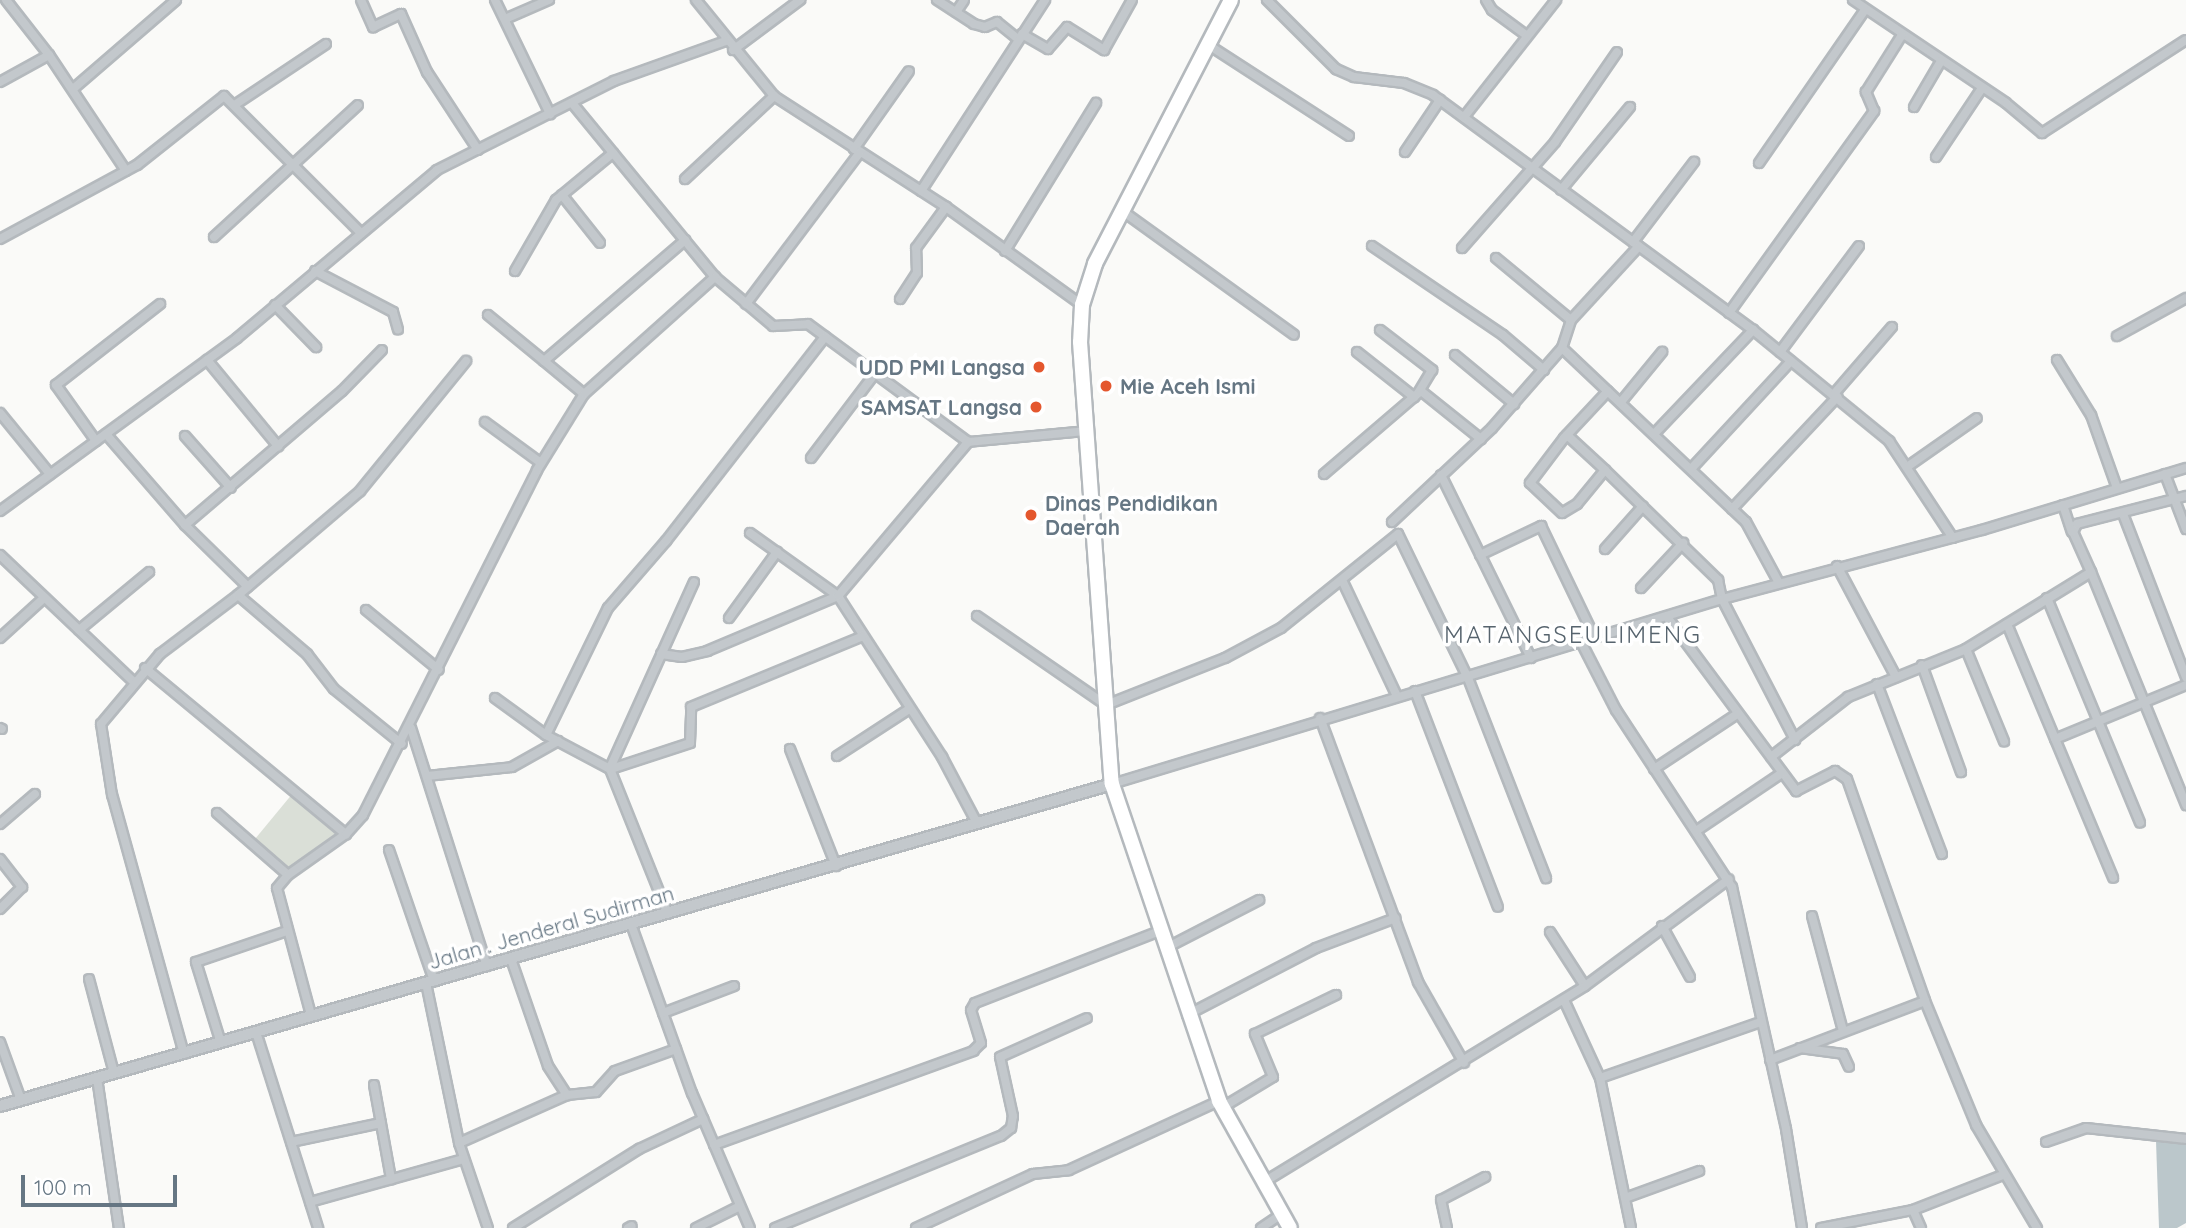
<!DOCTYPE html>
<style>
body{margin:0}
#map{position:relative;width:2186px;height:1228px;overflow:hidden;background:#fafaf8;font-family:Quicksand,sans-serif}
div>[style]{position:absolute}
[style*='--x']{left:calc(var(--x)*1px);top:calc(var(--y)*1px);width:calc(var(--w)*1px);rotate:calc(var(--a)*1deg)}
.green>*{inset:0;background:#dadfd7}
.water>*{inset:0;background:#bbc7cb}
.roads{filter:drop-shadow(2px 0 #b4b9bd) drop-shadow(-2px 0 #b4b9bd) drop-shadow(0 2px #b4b9bd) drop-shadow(0 -2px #b4b9bd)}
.minor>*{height:8px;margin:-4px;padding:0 4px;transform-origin:4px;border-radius:4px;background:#c3c8cc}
.tertiary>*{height:10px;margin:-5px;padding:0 5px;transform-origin:5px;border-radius:5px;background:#c3c8cc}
.trunk>*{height:14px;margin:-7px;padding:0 7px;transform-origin:7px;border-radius:7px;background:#fff}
.dots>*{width:19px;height:19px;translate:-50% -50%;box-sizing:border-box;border:4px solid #fff;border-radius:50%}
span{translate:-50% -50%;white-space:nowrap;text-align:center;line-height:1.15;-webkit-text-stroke:7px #fff;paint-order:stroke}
.poi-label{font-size:21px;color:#657683;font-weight:700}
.right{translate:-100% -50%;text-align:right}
.left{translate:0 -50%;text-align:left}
.street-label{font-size:21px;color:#657683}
.quarter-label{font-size:24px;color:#57646e;letter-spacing:2px}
.scale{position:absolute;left:21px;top:1175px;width:156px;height:32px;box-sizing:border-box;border:4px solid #657683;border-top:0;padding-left:9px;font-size:21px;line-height:24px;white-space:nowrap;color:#657683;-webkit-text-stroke:5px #fff;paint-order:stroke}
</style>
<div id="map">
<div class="green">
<i style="clip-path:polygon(293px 793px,337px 833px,288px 870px,255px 839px)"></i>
</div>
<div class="water">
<i style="clip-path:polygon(2156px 1141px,2186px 1142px,2186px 1223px,2177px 1228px,2159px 1228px)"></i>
</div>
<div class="roads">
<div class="minor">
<i style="--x:6;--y:0;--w:70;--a:52"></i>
<i style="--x:49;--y:55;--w:139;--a:56.4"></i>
<i style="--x:361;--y:0;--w:30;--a:66"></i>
<i style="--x:373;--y:27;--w:31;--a:-25"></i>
<i style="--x:401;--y:14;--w:64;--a:65.9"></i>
<i style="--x:427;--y:72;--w:93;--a:56.8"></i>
<i style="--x:495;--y:0;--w:127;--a:64.2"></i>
<i style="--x:696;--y:0;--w:124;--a:50.9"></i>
<i style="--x:774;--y:96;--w:205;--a:32.8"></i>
<i style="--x:946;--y:207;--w:168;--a:35.8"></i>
<i style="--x:937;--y:0;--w:44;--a:33"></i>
<i style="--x:974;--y:24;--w:11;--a:15"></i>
<i style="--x:985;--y:27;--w:13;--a:-23"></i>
<i style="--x:997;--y:22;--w:27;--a:39"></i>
<i style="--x:1267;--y:0;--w:98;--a:45"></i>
<i style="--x:1336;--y:69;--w:20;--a:24"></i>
<i style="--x:1354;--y:77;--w:50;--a:6.8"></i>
<i style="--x:1404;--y:83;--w:31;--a:22"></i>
<i style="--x:1433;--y:95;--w:397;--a:36.3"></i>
<i style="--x:1753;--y:330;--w:176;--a:39.2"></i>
<i style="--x:1889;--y:441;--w:116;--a:56.6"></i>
<i style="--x:1486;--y:0;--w:12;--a:59"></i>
<i style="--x:1492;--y:10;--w:42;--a:36.3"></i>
<i style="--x:1853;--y:0;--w:184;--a:33.9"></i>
<i style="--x:2006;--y:103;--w:47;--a:39.8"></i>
<i style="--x:2042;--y:133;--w:171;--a:-32.9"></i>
<i style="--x:956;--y:12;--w:14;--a:-56"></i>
<i style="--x:505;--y:19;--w:48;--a:-23.4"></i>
<i style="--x:1022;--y:34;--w:30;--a:30"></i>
<i style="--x:1048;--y:49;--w:29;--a:-49"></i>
<i style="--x:1067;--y:27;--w:44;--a:31.9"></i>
<i style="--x:1104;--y:50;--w:57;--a:-60.8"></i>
<i style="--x:1207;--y:44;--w:169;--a:32.9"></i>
<i style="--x:733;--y:50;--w:84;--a:-36.7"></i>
<i style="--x:0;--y:82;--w:56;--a:-28.9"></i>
<i style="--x:73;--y:89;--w:136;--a:-40.8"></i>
<i style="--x:572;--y:103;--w:225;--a:50.6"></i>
<i style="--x:715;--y:277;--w:76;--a:40.2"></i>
<i style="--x:773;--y:326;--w:35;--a:-3"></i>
<i style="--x:808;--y:324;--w:199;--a:36.4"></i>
<i style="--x:968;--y:442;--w:119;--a:-5.3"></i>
<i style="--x:236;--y:104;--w:108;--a:-33.7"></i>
<i style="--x:1914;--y:107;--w:53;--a:-59.6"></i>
<i style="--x:1464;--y:117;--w:149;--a:-51.8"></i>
<i style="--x:854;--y:149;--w:95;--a:-54.8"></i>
<i style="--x:1405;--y:152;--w:63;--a:-56.1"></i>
<i style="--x:1936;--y:157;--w:83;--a:-56.3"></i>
<i style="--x:1759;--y:163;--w:186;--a:-55.3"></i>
<i style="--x:685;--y:179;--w:122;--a:-43"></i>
<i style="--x:1561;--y:190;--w:108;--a:-50.3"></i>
<i style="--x:921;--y:191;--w:228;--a:-57"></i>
<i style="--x:562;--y:195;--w:61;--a:51.6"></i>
<i style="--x:1121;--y:210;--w:213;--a:35.8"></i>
<i style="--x:214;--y:237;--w:195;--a:-42.5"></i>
<i style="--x:0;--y:239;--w:156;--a:-28.4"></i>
<i style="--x:137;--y:165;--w:111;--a:-38.4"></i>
<i style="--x:224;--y:96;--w:194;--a:45"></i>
<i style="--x:1633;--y:242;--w:101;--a:-52.7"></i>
<i style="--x:1372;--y:246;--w:158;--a:34.2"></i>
<i style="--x:1503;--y:335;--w:54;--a:40.5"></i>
<i style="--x:1462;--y:248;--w:141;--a:-48.7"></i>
<i style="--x:1555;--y:142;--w:109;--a:-55.4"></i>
<i style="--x:1005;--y:251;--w:174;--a:-58.4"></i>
<i style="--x:1496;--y:258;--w:97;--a:39.6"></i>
<i style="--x:315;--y:271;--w:88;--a:27.7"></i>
<i style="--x:393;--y:312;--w:18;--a:74"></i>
<i style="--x:515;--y:271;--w:82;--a:-60"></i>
<i style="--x:556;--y:200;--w:74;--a:-39.5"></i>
<i style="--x:900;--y:299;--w:31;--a:-57"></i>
<i style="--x:917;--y:273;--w:25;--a:-92"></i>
<i style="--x:916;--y:248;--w:51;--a:-53.8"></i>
<i style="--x:746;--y:304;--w:190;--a:-53.1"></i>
<i style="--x:275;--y:305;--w:59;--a:45.7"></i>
<i style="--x:1729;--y:313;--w:249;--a:-54.3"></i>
<i style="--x:1874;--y:111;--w:21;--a:-113"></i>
<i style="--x:1866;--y:92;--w:67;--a:-57.7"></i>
<i style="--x:488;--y:315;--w:72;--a:39.4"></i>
<i style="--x:544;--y:361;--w:186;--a:-40.6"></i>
<i style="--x:1380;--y:330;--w:66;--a:37.6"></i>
<i style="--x:1432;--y:370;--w:26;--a:121"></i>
<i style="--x:2117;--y:336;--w:79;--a:-28.8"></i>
<i style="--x:1562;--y:348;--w:253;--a:43.4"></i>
<i style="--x:1746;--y:522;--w:69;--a:61.6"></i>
<i style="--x:1357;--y:352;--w:73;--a:38.3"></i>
<i style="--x:1780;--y:352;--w:132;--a:-53.3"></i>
<i style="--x:1455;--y:355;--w:77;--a:39.7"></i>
<i style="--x:207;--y:360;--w:112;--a:50.5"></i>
<i style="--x:2057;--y:360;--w:65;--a:58.3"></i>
<i style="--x:2091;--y:415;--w:77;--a:70.4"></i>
<i style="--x:544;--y:361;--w:52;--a:39.5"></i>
<i style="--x:1833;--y:395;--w:90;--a:-49.1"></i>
<i style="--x:1621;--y:402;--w:65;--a:-50.6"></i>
<i style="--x:0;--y:413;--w:79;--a:50.7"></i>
<i style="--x:485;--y:422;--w:69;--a:36.2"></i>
<i style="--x:106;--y:434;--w:121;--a:49"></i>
<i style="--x:185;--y:525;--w:88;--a:44.5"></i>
<i style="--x:1654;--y:434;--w:144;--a:-46.4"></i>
<i style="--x:1567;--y:435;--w:52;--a:42.6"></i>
<i style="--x:1605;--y:470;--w:44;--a:129.5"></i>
<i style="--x:1577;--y:504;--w:17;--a:149"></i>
<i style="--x:1562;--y:513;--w:44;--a:-136.8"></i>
<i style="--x:1530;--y:483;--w:56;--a:-52.9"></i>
<i style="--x:1564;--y:438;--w:64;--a:-46.9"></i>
<i style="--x:185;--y:436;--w:69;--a:48.5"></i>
<i style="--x:96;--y:441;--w:69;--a:-125.5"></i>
<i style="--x:56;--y:385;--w:132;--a:-37.9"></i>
<i style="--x:811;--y:458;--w:103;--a:-52.9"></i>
<i style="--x:1907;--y:467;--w:85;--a:-35"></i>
<i style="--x:1691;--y:469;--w:147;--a:-47.2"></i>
<i style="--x:1605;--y:470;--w:158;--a:44.2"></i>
<i style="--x:1718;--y:580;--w:19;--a:78"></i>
<i style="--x:1722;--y:599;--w:159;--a:62.6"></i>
<i style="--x:1324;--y:474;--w:128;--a:-40.6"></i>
<i style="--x:1421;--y:391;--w:77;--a:38.7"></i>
<i style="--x:2165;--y:474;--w:59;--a:69.1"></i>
<i style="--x:1441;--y:475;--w:204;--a:63.8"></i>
<i style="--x:2063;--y:505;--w:28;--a:72"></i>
<i style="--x:1732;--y:509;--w:154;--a:-46.8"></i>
<i style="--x:0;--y:511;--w:293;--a:-36.1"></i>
<i style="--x:237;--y:338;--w:261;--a:-40"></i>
<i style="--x:437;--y:170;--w:198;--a:-26.7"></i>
<i style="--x:614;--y:81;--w:119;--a:-19.7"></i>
<i style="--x:2123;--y:514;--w:175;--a:68.9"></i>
<i style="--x:1392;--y:522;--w:137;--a:-43.2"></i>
<i style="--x:1492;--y:428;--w:106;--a:-48.8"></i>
<i style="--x:1562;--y:348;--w:29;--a:-72"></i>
<i style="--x:1571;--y:320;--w:100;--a:-47.4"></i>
<i style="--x:185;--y:525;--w:206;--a:-40.5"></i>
<i style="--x:342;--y:391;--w:57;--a:-45.7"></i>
<i style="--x:750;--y:533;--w:108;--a:35.6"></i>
<i style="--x:838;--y:596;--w:192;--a:57.1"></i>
<i style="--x:942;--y:757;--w:75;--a:62.1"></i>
<i style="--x:1605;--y:549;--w:57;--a:-48.5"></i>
<i style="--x:0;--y:555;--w:185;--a:43.5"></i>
<i style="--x:1480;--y:555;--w:68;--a:-25.4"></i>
<i style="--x:1541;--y:526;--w:124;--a:64.3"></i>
<i style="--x:1837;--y:566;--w:126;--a:62"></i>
<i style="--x:2091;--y:572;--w:252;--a:67.8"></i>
<i style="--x:1343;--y:582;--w:126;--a:64.7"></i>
<i style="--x:1641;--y:588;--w:62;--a:-47"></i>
<i style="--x:238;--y:595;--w:91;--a:40.5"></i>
<i style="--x:307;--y:654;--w:44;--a:52.4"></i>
<i style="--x:334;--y:689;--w:87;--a:39"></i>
<i style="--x:2047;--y:598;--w:243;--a:67.5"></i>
<i style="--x:366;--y:610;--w:94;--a:39.4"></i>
<i style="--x:977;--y:616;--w:157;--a:34.6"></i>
<i style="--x:1106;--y:705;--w:128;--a:-21.6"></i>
<i style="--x:1225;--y:658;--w:64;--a:-28.2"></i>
<i style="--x:1281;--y:628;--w:150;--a:-38.8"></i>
<i style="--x:1398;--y:534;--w:160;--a:64.1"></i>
<i style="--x:1468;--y:678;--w:215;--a:68.7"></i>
<i style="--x:1667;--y:617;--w:217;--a:53.4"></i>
<i style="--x:1796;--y:791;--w:44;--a:-27.1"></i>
<i style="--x:1835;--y:771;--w:14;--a:34"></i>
<i style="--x:1847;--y:779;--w:235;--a:70.6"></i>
<i style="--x:1925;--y:1001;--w:134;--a:67.6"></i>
<i style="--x:1976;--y:1125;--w:120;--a:59.4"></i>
<i style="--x:729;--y:618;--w:82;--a:-54"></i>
<i style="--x:2007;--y:624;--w:275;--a:67.3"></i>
<i style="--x:79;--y:630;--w:91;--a:-39.6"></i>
<i style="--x:0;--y:638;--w:59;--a:-42.3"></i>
<i style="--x:1581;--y:642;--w:76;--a:62.8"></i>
<i style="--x:1616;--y:710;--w:212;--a:56.8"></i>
<i style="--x:1732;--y:887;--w:248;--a:77.4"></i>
<i style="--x:1786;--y:1129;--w:100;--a:80.8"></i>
<i style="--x:1966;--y:649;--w:100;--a:67.6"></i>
<i style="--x:661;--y:654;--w:21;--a:8"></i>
<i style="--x:682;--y:657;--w:26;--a:-13"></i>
<i style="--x:707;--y:651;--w:142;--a:-22.8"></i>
<i style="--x:838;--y:596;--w:202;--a:-49.8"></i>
<i style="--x:1922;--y:665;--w:114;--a:70"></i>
<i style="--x:145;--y:668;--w:261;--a:39.6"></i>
<i style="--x:1877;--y:684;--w:182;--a:69.1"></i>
<i style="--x:1415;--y:691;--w:231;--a:69"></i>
<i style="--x:495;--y:698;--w:63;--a:36"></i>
<i style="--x:546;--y:735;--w:72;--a:28"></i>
<i style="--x:610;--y:769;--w:156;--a:68.2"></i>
<i style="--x:1320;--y:718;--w:282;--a:69.6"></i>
<i style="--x:1418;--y:982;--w:93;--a:60.4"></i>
<i style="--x:0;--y:728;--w:2;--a:27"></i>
<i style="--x:411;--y:728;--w:250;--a:72.3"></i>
<i style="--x:546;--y:735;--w:141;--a:-64"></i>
<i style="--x:608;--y:608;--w:89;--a:-49.1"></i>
<i style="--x:666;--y:541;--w:259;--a:-52.1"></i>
<i style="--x:2055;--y:739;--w:142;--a:-22.4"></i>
<i style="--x:790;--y:749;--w:126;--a:68.5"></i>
<i style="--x:837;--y:756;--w:86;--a:-33.1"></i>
<i style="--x:1771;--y:757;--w:98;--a:-37.9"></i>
<i style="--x:1848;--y:697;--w:127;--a:-22.1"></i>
<i style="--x:1966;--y:649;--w:147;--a:-31.6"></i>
<i style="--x:2091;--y:572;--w:44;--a:-114.2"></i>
<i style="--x:2073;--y:532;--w:9;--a:-63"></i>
<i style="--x:2077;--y:524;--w:113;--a:-14.4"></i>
<i style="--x:610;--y:768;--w:204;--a:-65.7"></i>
<i style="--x:611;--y:769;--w:83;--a:-18.2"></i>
<i style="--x:690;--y:743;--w:36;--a:-88"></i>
<i style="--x:691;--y:707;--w:186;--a:-22.4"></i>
<i style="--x:1654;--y:769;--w:100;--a:-33.5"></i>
<i style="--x:427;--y:776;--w:85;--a:-6"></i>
<i style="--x:512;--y:767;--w:53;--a:-29.5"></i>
<i style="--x:1112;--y:784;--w:637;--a:-16.87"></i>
<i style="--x:1722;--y:599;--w:269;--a:-14.9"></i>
<i style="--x:1982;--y:530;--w:213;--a:-16.9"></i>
<i style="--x:217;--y:813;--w:94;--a:41.1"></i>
<i style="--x:0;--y:824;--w:46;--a:-40.6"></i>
<i style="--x:1696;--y:831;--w:104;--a:-34"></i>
<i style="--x:389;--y:850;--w:139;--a:71"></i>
<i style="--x:0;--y:859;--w:36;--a:52"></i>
<i style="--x:22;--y:887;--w:31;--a:135"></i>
<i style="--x:1812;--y:916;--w:119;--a:74.9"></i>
<i style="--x:631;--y:924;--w:180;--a:70.2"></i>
<i style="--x:692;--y:1093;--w:147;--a:66.8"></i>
<i style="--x:1662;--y:926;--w:58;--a:61.2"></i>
<i style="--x:1550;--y:932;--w:64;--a:57.1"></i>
<i style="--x:1166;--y:948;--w:105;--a:-27.3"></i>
<i style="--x:511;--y:959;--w:113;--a:70.9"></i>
<i style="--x:548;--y:1066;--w:35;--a:57"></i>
<i style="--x:89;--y:979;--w:97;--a:75.1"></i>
<i style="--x:426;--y:983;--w:163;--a:78.3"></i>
<i style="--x:459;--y:1143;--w:90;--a:71.2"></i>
<i style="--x:1564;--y:1000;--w:86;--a:65.2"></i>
<i style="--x:1600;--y:1078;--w:153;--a:78.3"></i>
<i style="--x:663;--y:1013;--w:76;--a:-20.8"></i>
<i style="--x:311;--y:1015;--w:131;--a:-105"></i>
<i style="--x:277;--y:888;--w:17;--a:-50"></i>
<i style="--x:288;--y:875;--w:71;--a:-35.3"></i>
<i style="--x:346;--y:834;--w:25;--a:-48"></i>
<i style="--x:363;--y:815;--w:386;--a:-63.2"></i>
<i style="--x:537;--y:470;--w:89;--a:-58.3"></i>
<i style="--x:584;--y:394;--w:176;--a:-41.8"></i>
<i style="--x:1187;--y:1015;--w:145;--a:-27.4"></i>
<i style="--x:1316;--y:948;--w:85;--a:-20.6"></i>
<i style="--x:256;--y:1032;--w:206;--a:72.4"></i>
<i style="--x:0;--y:1042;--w:62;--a:70.1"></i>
<i style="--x:221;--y:1043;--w:85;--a:-107.2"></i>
<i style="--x:196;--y:962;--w:96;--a:-18.8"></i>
<i style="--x:1800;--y:1048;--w:43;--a:7.9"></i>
<i style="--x:1843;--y:1054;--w:14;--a:65"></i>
<i style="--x:184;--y:1054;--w:269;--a:-105.5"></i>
<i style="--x:112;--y:795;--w:72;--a:-98.8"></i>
<i style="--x:101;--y:724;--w:92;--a:-49.9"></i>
<i style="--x:160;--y:654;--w:98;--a:-37.1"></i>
<i style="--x:238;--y:595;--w:160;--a:-40.4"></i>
<i style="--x:360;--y:491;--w:168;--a:-50.8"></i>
<i style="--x:1770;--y:1060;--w:166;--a:-20.8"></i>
<i style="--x:97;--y:1078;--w:152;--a:81.7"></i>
<i style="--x:1600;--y:1078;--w:170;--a:-19.2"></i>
<i style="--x:374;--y:1085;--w:96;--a:79.7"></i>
<i style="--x:1223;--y:1107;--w:58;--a:-31"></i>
<i style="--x:1273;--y:1077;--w:47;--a:-112.7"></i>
<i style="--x:1255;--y:1034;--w:90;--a:-25.7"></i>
<i style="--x:291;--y:1142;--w:92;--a:-11.9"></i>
<i style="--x:2046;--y:1142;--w:42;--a:-19.3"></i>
<i style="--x:2086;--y:1128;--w:101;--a:6.3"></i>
<i style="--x:459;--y:1143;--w:118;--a:-24"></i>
<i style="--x:567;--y:1095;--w:29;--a:-6"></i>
<i style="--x:596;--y:1092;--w:28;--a:-48"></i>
<i style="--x:615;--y:1071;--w:65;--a:-19.8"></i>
<i style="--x:714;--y:1145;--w:276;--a:-19.9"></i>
<i style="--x:973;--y:1051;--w:11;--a:-45"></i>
<i style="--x:981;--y:1043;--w:34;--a:-107"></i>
<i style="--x:971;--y:1010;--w:8;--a:-60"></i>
<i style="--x:975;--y:1003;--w:199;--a:-21.3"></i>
<i style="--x:1264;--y:1182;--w:376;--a:-31.4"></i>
<i style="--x:1585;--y:986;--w:179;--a:-36.6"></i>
<i style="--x:1625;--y:1198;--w:79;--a:-20"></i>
<i style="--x:310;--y:1202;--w:160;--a:-15.6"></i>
<i style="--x:1913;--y:1210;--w:20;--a:66"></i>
<i style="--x:513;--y:1228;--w:149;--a:-32.1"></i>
<i style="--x:639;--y:1149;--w:71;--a:-25.1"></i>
<i style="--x:628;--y:1228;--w:4;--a:-27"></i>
<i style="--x:696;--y:1228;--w:49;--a:-26.6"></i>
<i style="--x:775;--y:1228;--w:244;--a:-22.2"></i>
<i style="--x:1001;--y:1136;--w:13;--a:-39"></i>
<i style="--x:1011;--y:1128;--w:12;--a:-81"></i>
<i style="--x:1013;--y:1116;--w:60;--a:-102.4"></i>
<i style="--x:1000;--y:1057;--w:95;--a:-24.1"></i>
<i style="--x:916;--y:1228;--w:129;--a:-24.8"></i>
<i style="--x:1033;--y:1174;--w:36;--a:-6"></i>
<i style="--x:1069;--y:1170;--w:165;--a:-24.7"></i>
<i style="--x:1261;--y:1228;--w:25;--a:-34"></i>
<i style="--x:1447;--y:1228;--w:29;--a:-102"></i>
<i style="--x:1441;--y:1200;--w:50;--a:-27.6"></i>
<i style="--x:1821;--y:1228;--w:94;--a:-11.1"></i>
<i style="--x:1913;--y:1210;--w:97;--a:-21.3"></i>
</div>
<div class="tertiary">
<i style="--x:0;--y:1106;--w:1158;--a:-16.15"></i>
</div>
<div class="trunk">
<i style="--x:1231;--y:0;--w:297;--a:117.3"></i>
<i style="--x:1095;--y:264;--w:43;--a:107.6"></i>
<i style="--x:1082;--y:305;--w:37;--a:93"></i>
<i style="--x:1080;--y:342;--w:443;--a:85.9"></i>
<i style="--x:1112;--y:784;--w:335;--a:71.3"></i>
<i style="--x:1219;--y:1101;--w:145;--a:60.8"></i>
</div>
</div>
<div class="dots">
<i style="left:1039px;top:367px;background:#e4572e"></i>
<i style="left:1106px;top:386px;background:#e4572e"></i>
<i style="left:1036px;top:407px;background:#e4572e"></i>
<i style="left:1031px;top:515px;background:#e4572e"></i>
</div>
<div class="poi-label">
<span class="right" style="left:1025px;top:367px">UDD PMI Langsa</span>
<span class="left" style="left:1120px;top:386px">Mie Aceh Ismi</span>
<span class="right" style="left:1022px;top:407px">SAMSAT Langsa</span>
<span class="left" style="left:1045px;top:515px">Dinas Pendidikan<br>Daerah</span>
</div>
<div class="street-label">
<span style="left:551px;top:927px;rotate:-16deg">Jalan . Jenderal Sudirman</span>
</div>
<div class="quarter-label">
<span style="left:1573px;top:635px">MATANGSEULIMENG</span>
</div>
<div class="scale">100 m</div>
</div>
